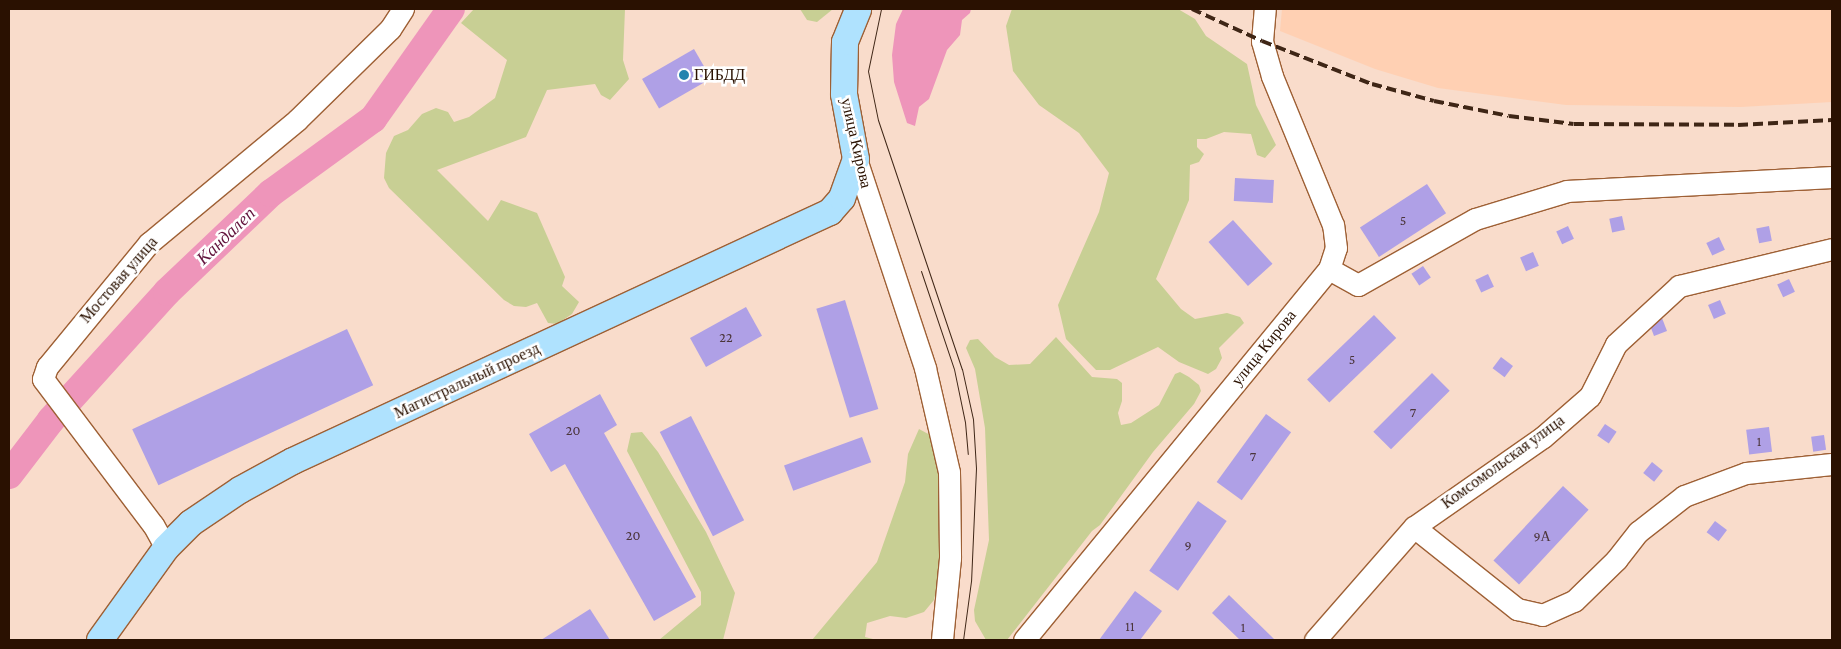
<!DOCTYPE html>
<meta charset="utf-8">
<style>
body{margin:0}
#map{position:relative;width:1841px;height:649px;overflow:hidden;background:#f9dccb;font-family:"Crimson Pro",serif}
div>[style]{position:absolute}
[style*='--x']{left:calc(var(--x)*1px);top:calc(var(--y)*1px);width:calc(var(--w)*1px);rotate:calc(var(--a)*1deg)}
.built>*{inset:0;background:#ffd0b3}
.green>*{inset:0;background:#c8cf94}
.water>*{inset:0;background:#ee95ba}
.river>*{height:28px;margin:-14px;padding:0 14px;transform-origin:14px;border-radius:14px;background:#ee95ba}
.building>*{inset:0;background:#afa0e6;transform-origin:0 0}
.roads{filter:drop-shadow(1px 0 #9e6035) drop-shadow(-1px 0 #9e6035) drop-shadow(0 1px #9e6035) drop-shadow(0 -1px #9e6035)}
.minor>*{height:21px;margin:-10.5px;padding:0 10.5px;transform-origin:10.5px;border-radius:10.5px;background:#fff}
.major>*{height:26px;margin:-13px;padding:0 13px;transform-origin:13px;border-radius:13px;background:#afe2fe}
.tram>*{height:1px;margin:-0.5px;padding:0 0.5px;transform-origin:0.5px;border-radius:0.5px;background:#3f2616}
.rail>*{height:4px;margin-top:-2px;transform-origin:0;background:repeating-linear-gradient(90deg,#3f2616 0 10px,transparent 0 15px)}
.dots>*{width:14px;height:14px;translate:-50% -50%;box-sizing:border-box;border:2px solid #fff;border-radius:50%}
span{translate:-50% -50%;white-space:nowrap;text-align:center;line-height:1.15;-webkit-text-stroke:5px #fff;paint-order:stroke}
.number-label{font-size:14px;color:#4b353a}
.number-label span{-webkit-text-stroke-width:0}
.poi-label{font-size:16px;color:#2a1101}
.left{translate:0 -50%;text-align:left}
.street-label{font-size:16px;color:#2a1101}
.water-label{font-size:18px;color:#62143d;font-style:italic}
.frame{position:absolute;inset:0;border:10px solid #2a1101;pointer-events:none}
</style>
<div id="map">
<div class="built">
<i style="clip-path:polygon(1282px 9px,1832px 9px,1832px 102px,1741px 107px,1566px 105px,1438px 88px,1375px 69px,1280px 31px)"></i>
</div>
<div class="green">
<i style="clip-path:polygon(474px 9px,625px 9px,623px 60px,629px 79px,610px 100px,601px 95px,595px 84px,547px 90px,526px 137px,437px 170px,488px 221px,501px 200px,537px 213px,565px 277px,562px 286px,579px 302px,572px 314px,557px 324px,548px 323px,537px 303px,526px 307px,514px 306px,504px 300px,389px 188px,384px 178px,386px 153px,394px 136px,408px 130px,422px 114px,436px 108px,448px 112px,454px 122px,469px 117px,495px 98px,507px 60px,461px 23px)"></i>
<i style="clip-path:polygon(800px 9px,833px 9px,817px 22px,807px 20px)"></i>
<i style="clip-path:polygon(1012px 9px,1178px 9px,1195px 19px,1206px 36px,1247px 64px,1256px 105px,1276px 145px,1265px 158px,1257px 155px,1251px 134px,1224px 132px,1206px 139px,1197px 139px,1197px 147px,1204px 154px,1199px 162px,1190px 165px,1189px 200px,1156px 279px,1181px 309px,1195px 319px,1227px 313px,1240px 317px,1244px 323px,1219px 348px,1222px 358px,1216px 369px,1208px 374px,1179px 362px,1158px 347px,1110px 370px,1096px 370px,1066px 339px,1058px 305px,1099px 212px,1109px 173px,1079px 133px,1039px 105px,1013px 71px,1006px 26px)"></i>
<i style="clip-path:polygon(1056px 337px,1092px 377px,1117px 379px,1122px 383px,1122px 401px,1118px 413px,1121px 425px,1131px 423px,1159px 405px,1175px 374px,1180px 372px,1189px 377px,1199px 385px,1201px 391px,1194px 404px,1153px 452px,1100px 525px,1092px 531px,1007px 640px,986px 640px,975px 621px,974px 610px,989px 540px,985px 428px,975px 369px,966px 348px,970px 340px,978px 339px,995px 357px,1009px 365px,1030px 364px)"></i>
<i style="clip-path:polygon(919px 429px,932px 436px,938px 471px,942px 563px,934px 600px,924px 612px,906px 618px,890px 616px,867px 623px,865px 637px,877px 640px,812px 640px,877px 562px,905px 482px,908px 454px)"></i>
<i style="clip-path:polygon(642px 432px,658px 452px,706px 532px,735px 593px,723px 640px,659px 640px,701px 605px,701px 592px,627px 451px,631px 433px)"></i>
</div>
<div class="water">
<i style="clip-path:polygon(903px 9px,971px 9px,970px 13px,962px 20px,960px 35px,947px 50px,929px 99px,919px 107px,915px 126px,907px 123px,894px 82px,892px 55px,896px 24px)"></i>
</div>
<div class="river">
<i style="--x:9;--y:475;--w:69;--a:-52.6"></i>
<i style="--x:51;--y:420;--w:173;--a:-47.8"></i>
<i style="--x:167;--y:292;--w:144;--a:-43.6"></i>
<i style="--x:271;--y:193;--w:126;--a:-36"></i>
<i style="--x:373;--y:119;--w:135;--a:-54.7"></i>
</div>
<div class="building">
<i style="left:694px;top:49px;width:34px;height:60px;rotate:60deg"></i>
<i style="left:1235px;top:178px;width:39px;height:23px;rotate:3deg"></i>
<i style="left:1427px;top:184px;width:35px;height:80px;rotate:57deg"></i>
<i style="left:1622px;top:216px;width:14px;height:13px;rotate:78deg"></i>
<i style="left:1233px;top:220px;width:59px;height:33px;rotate:48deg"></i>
<i style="left:1568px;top:226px;width:14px;height:13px;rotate:65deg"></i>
<i style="left:1769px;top:226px;width:15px;height:13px;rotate:79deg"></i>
<i style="left:1719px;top:237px;width:14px;height:14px;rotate:65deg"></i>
<i style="left:1533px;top:252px;width:15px;height:14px;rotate:67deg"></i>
<i style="left:1423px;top:266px;width:14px;height:14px;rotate:56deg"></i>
<i style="left:1488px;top:274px;width:14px;height:14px;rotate:65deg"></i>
<i style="left:1789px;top:279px;width:14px;height:13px;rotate:65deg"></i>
<i style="left:845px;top:300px;width:114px;height:30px;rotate:73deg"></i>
<i style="left:1720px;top:300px;width:15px;height:13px;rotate:67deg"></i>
<i style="left:746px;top:307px;width:33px;height:64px;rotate:61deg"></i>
<i style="left:1374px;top:315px;width:32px;height:93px;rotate:46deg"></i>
<i style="clip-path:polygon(1662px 318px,1667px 331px,1654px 336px,1651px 328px)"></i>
<i style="left:347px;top:329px;width:62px;height:237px;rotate:65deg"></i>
<i style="left:1501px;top:357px;width:15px;height:14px;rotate:37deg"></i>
<i style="left:1432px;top:373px;width:25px;height:83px;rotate:45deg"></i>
<i style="clip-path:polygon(600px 394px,617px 425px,604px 433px,696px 597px,654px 621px,565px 464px,551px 472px,529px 434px)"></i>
<i style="left:1266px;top:414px;width:31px;height:84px;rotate:36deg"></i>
<i style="left:691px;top:416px;width:117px;height:35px;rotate:63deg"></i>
<i style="left:1605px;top:424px;width:14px;height:14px;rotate:34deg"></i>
<i style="left:1769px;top:427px;width:25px;height:23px;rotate:83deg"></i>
<i style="left:1824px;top:435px;width:15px;height:13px;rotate:82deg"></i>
<i style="left:862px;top:437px;width:27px;height:83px;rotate:70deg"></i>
<i style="left:1652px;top:462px;width:14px;height:14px;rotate:39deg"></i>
<i style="left:1563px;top:486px;width:35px;height:102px;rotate:43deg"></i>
<i style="left:1198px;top:501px;width:35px;height:85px;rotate:35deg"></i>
<i style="left:1715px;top:521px;width:15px;height:14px;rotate:37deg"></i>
<i style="clip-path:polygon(1135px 591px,1162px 611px,1140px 640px,1099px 640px)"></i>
<i style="clip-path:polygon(1229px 595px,1275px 640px,1240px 640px,1212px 613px)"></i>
<i style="clip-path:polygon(590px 609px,610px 640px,541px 640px)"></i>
</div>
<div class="roads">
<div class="minor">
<i style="--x:856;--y:159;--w:220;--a:71.7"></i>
<i style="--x:925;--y:368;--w:107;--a:77"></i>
<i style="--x:949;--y:472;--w:86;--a:89.3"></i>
<i style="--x:950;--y:558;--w:82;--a:95.6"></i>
<i style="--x:1329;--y:269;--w:33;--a:29"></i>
<i style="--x:1358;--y:285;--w:134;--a:-29.4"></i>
<i style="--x:1475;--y:219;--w:96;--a:-16.9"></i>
<i style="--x:1567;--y:191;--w:265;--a:-3"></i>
<i style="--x:1414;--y:527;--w:132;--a:38.5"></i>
<i style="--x:1517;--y:609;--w:26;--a:13"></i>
<i style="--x:1542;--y:615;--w:35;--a:-24"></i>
<i style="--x:1574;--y:601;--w:59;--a:-44.3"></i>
<i style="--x:1616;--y:560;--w:36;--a:-52"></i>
<i style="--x:1638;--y:532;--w:58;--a:-38"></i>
<i style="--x:1684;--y:496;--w:66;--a:-20.4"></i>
<i style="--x:1746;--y:473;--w:86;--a:-6"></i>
<i style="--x:166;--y:548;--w:26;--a:-119"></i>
<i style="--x:153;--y:525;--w:183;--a:-127"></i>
<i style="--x:43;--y:379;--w:13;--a:-72"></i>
<i style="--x:47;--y:367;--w:161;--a:-50.6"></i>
<i style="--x:149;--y:243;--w:192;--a:-39.7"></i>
<i style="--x:297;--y:120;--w:130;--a:-44.4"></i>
<i style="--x:390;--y:29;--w:24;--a:-57"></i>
<i style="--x:1024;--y:640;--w:480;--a:-50.6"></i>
<i style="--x:1329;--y:269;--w:22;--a:-72"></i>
<i style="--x:1336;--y:248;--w:23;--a:-97"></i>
<i style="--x:1333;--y:225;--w:161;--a:-112.3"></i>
<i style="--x:1272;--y:76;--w:36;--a:-106"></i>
<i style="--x:1262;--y:41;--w:32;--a:-85"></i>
<i style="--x:1315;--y:640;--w:150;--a:-48.8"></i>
<i style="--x:1414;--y:527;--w:157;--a:-34.9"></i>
<i style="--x:1543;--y:437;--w:62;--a:-41.1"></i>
<i style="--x:1590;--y:396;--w:58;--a:-63.4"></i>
<i style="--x:1616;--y:344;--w:86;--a:-42.6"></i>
<i style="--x:1679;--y:286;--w:157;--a:-13.6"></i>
</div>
<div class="major">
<i style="--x:100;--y:640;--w:113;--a:-54.3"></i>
<i style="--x:166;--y:548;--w:35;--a:-45"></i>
<i style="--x:191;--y:523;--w:59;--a:-34"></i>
<i style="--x:240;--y:490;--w:60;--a:-28.7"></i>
<i style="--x:293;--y:461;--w:592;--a:-24.88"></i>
<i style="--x:830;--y:212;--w:18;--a:-49"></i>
<i style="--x:842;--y:198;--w:41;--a:-70.3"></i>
<i style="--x:856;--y:159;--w:66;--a:-100.5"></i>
<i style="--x:844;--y:94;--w:52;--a:-88.9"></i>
<i style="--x:845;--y:42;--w:35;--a:-68"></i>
</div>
</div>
<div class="tram">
<i style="--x:881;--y:9;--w:63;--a:101.8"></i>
<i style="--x:868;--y:71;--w:50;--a:78.5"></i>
<i style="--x:878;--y:120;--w:263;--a:71.4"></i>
<i style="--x:962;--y:369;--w:51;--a:77.6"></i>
<i style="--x:973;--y:419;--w:49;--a:86.5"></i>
<i style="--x:976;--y:468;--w:113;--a:92.5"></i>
<i style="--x:971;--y:581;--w:60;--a:97.7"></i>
<i style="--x:921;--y:271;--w:103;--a:71.4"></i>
<i style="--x:954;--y:369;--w:54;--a:78.3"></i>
<i style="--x:965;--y:422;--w:32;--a:85"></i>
</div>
<div class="rail">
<i style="--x:1192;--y:9;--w:77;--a:24.6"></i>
<i style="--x:1262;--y:41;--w:118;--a:21.4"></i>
<i style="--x:1372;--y:84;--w:64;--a:15.3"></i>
<i style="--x:1434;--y:101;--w:76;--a:11.3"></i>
<i style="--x:1509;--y:116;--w:65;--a:7"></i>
<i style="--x:1574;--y:124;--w:164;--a:0.3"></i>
<i style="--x:1738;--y:125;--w:94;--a:-3"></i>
</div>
<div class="dots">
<i style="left:684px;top:75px;background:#2484af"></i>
</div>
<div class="number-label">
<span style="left:1403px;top:220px">5</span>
<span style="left:726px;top:337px">22</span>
<span style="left:1352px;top:359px">5</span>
<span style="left:1413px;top:412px">7</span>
<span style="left:573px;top:430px">20</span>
<span style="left:1759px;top:441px">1</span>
<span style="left:1253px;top:456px">7</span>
<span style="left:633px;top:535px">20</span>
<span style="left:1542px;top:536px">9А</span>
<span style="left:1188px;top:545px">9</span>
<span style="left:1130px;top:626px">11</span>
<span style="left:1243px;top:627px">1</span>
</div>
<div class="poi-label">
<span class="left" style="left:694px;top:75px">ГИБДД</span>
</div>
<div class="street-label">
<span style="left:856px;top:143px;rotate:77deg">улица Кирова</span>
<span style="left:119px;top:280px;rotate:-49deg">Мостовая улица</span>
<span style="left:1264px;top:348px;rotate:-51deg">улица Кирова</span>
<span style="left:467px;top:381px;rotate:-25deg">Магистральный проезд</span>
<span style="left:1503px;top:462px;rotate:-36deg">Комсомольская улица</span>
</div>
<div class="water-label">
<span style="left:226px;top:236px;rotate:-44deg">Кандалеп</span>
</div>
<div class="frame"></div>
</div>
